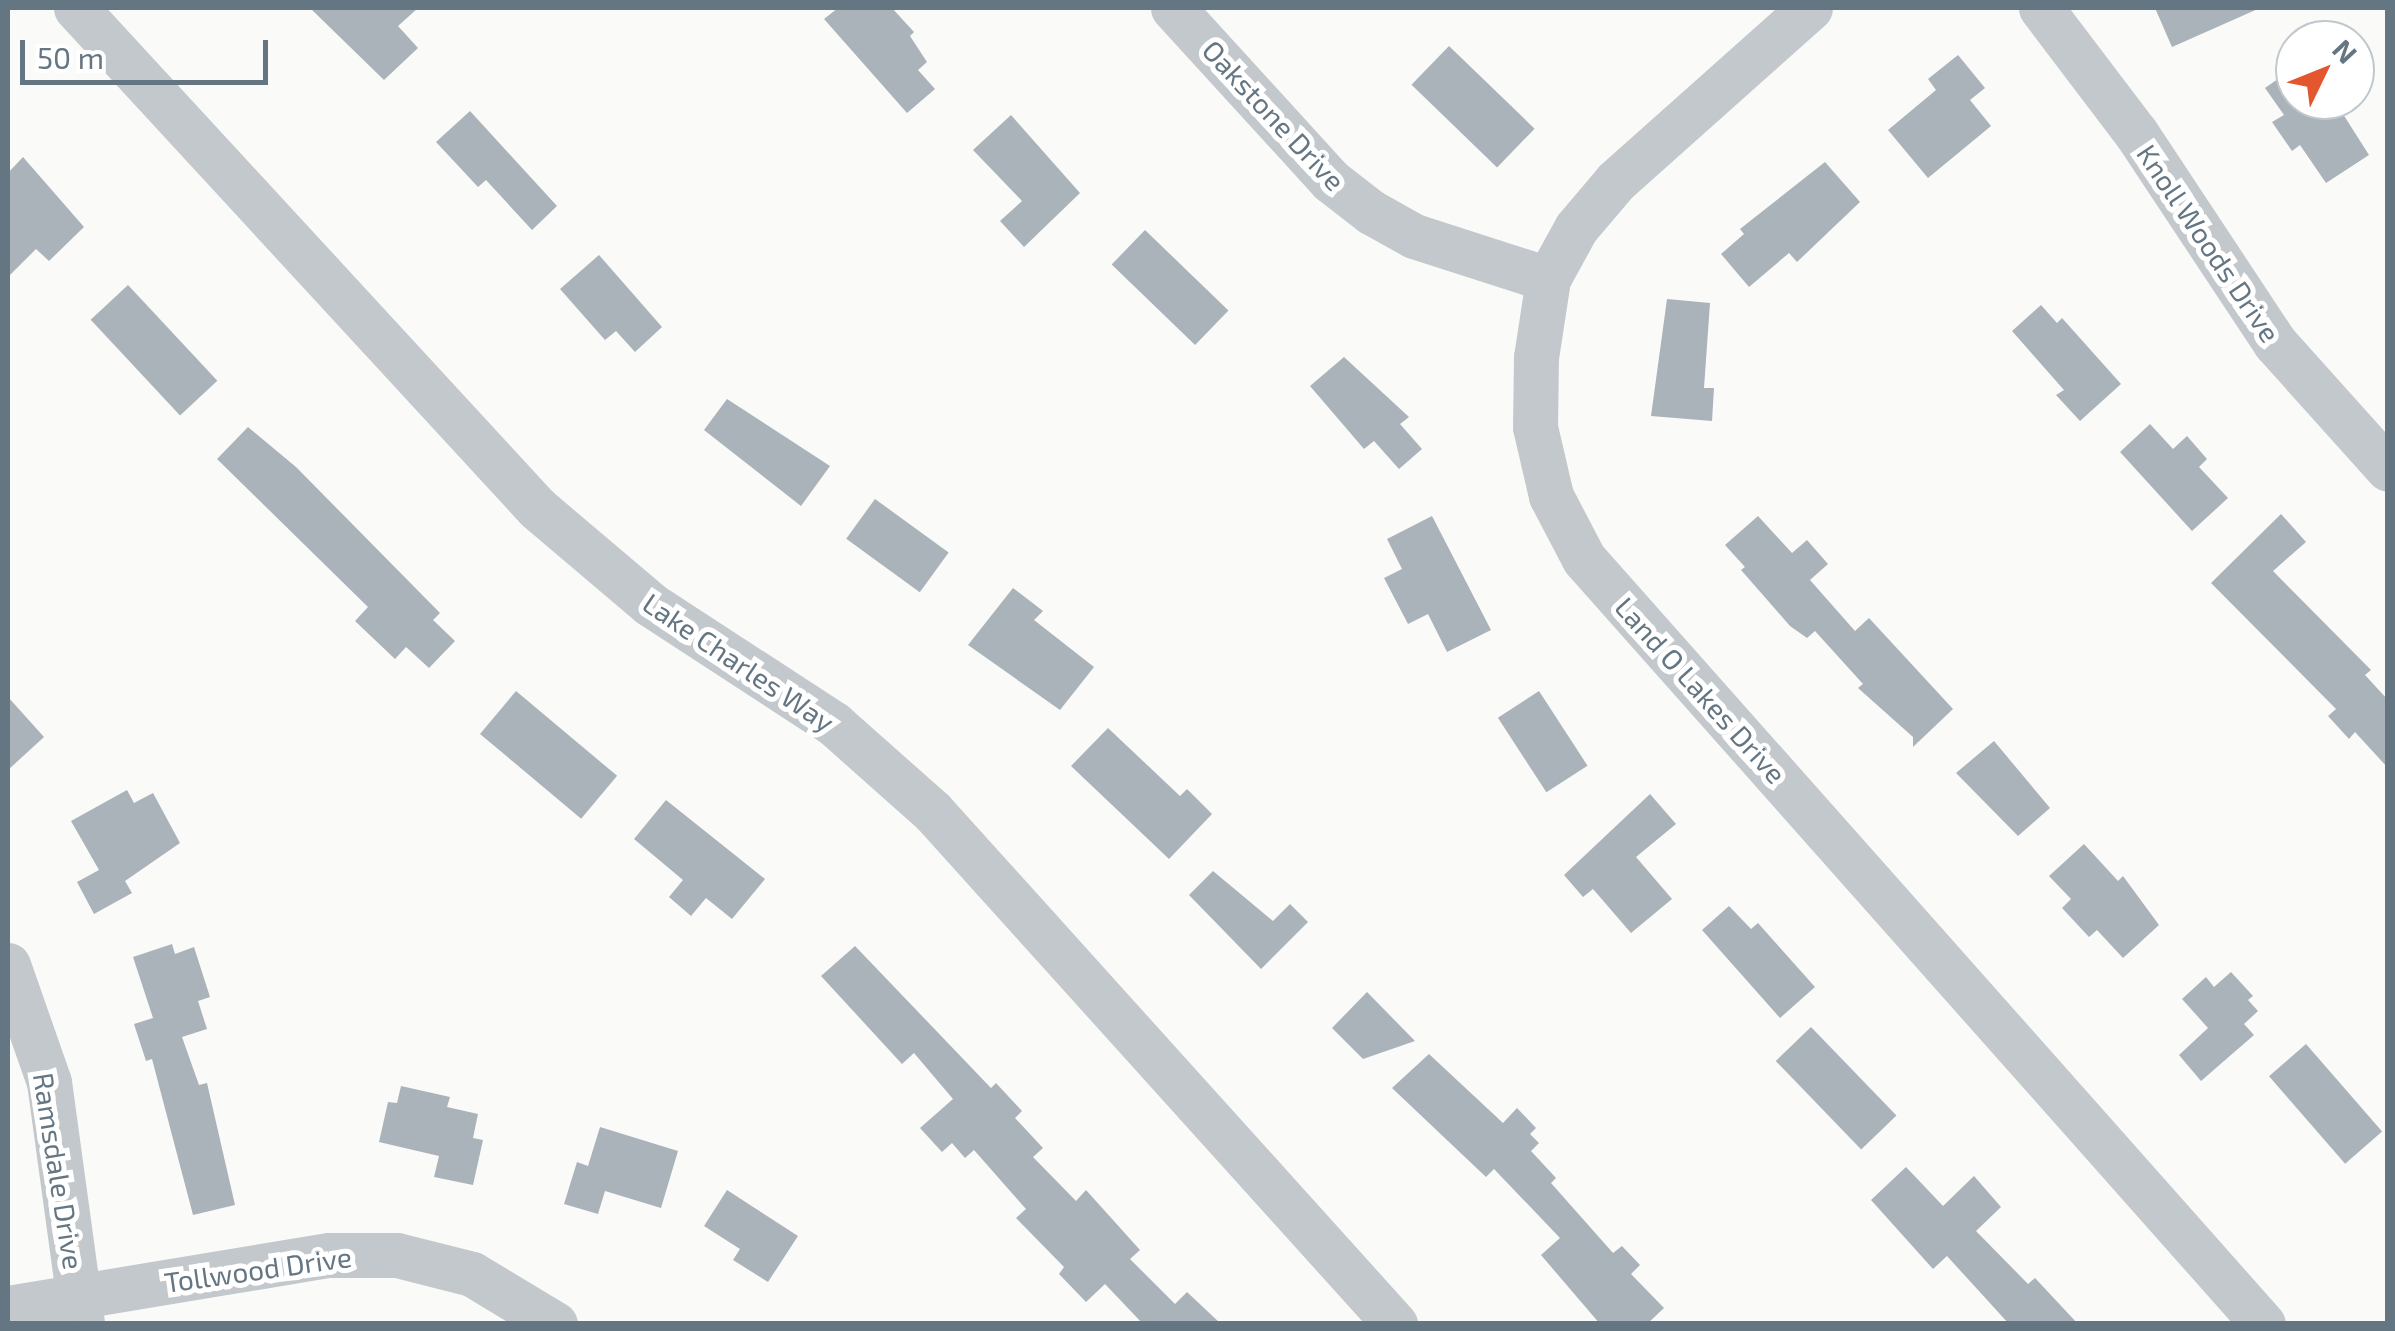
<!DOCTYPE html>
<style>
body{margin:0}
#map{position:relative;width:2395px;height:1331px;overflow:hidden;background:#fafaf8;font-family:"Exo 2",sans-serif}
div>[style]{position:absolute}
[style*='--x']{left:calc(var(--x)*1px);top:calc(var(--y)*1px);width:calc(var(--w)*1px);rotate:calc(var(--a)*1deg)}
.building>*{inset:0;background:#aab3b9;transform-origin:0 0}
.minor>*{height:45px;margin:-22.5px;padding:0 22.5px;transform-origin:22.5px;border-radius:22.5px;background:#c3c8cc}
span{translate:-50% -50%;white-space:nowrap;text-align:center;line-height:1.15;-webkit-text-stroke:10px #fff;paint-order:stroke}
.street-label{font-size:28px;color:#657683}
.frame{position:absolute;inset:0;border:10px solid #657683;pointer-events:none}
.north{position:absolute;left:2275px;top:20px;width:100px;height:100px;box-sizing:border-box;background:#fff;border:2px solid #c1c8cd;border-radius:50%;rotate:47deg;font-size:28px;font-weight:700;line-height:40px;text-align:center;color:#657683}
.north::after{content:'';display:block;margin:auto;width:35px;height:45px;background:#e4572e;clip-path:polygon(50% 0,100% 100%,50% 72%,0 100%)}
.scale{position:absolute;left:20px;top:40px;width:248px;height:45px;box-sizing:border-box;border:5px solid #657683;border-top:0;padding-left:12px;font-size:30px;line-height:35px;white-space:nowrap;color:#657683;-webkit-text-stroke:8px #fff;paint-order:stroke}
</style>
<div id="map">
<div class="building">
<i style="clip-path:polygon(310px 8px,418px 8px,398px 26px,418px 48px,384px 80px)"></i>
<i style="clip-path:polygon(838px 8px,892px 8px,914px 32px,910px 36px,927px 62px,918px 70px,935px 89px,907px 113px,824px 19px)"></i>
<i style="clip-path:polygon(2155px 8px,2260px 8px,2172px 47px)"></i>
<i style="left:1449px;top:46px;width:119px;height:54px;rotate:44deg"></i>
<i style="clip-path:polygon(1958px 55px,1985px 88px,1970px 100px,1991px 126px,1928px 178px,1888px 130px,1936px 90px,1928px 79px)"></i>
<i style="clip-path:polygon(2295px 67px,2295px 100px,2334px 100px,2369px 155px,2326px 183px,2300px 145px,2292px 151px,2272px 122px,2284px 115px,2265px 88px)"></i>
<i style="clip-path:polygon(470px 111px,557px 206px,532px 230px,486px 180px,478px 187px,436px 142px)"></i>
<i style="clip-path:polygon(1011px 115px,1080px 193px,1024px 247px,1000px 221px,1022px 201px,973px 150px)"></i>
<i style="clip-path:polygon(23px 157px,84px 227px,49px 261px,36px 249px,8px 277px,8px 173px)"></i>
<i style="clip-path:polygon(1825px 162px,1860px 202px,1797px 262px,1789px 253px,1749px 287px,1721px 254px,1744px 234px,1740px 229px)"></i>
<i style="left:1145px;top:230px;width:116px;height:48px;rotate:44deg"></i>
<i style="clip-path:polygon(599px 255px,662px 327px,635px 352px,616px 331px,605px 340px,560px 289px)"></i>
<i style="left:128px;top:285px;width:131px;height:51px;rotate:47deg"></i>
<i style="clip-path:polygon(1667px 299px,1710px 303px,1704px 388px,1714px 388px,1712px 421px,1651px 416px)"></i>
<i style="clip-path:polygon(2041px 305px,2057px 323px,2062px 318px,2121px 384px,2080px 421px,2056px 395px,2064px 390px,2012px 331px)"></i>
<i style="clip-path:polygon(1344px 357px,1409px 417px,1400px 424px,1422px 449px,1399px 469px,1374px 441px,1364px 449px,1310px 386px)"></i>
<i style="clip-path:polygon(727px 399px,830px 466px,801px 506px,704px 430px)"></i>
<i style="clip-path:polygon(2150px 424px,2173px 449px,2187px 436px,2207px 459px,2199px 467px,2228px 498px,2192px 531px,2120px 452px)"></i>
<i style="clip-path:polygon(248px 427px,296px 467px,440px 613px,433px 620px,455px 641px,429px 668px,406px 647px,395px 659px,355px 621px,368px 607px,217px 459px)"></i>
<i style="left:875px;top:499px;width:91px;height:49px;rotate:36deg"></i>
<i style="clip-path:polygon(2281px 514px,2306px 542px,2273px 571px,2371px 670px,2365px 675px,2388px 700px,2388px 768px,2355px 732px,2349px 739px,2328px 716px,2336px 709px,2211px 583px)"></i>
<i style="clip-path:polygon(1432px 516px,1491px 630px,1447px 652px,1428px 614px,1408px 624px,1384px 578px,1402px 569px,1387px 539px)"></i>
<i style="clip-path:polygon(1758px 516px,1792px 553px,1807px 540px,1828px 564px,1810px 580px,1855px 631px,1869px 618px,1953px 709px,1913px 747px,1913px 737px,1858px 688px,1863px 684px,1815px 631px,1807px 638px,1790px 626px,1741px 570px,1745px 567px,1725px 545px)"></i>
<i style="clip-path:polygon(1013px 588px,1043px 611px,1034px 620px,1094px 667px,1060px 710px,968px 645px)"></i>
<i style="left:516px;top:691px;width:132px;height:56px;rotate:40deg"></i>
<i style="left:1539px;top:691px;width:89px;height:49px;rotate:57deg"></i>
<i style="clip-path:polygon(8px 697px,44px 737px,8px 770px)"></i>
<i style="clip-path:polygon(1108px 728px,1180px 796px,1187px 789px,1212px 814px,1169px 859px,1071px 766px)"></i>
<i style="clip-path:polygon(1994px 741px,2050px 808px,2018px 836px,1956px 773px)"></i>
<i style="clip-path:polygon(127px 790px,134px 803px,153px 793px,180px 843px,125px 881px,132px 893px,94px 914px,77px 882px,99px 870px,71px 821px)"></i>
<i style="clip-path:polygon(1650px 794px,1676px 824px,1636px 857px,1672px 899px,1631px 933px,1593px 889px,1583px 897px,1564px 875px)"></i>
<i style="clip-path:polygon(666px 800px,765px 879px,732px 919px,706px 898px,691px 916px,669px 897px,683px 880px,634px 839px)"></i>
<i style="clip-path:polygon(2084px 844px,2118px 881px,2123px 876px,2159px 925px,2123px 958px,2097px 930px,2089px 937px,2062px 908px,2071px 899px,2049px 876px)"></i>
<i style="clip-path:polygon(1213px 871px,1273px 921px,1290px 904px,1308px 922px,1261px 969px,1189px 895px)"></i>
<i style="clip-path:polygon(1729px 906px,1751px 929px,1758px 923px,1815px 987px,1780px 1018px,1702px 930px)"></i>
<i style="clip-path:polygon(172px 944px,175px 954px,194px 947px,210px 997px,198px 1001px,207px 1029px,182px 1037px,199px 1085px,207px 1083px,235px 1205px,193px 1215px,152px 1059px,146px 1061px,134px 1024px,153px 1018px,133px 957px)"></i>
<i style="clip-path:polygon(855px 946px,991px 1088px,996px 1083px,1022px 1111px,1015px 1118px,1043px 1148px,1033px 1157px,1076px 1201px,1086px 1190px,1140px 1250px,1130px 1259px,1175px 1304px,1187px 1292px,1221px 1324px,1143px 1324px,1105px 1284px,1086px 1302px,1059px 1274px,1064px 1267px,1016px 1218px,1026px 1209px,974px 1150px,965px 1158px,952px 1143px,942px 1152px,920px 1128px,953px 1099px,914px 1053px,902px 1064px,821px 976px)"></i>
<i style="clip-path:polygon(2231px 972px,2253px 996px,2248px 1000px,2258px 1011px,2244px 1024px,2254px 1035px,2201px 1081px,2179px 1055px,2208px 1028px,2182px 999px,2206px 977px,2214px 987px)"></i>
<i style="clip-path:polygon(1367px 992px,1415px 1041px,1363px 1059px,1332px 1028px)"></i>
<i style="left:1811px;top:1027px;width:123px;height:49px;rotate:46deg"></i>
<i style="left:2306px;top:1044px;width:116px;height:49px;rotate:49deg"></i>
<i style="clip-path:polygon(1429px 1054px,1503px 1123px,1517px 1108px,1536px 1128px,1530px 1134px,1539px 1143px,1531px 1151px,1556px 1178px,1551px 1183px,1613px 1253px,1622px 1246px,1640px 1265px,1631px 1274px,1664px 1308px,1647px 1324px,1600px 1324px,1541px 1255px,1560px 1238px,1494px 1169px,1486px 1177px,1392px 1088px)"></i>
<i style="clip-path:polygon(401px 1086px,450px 1097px,447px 1107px,478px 1114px,473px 1138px,483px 1140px,473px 1185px,434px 1177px,439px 1156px,379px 1142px,388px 1102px,397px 1103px)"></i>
<i style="clip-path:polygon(600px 1127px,678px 1151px,661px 1208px,605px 1191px,598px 1214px,564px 1204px,577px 1162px,588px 1166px)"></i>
<i style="clip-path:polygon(1906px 1167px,1943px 1206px,1974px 1176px,2001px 1207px,1976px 1231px,2028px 1284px,2035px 1278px,2078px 1324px,2009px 1324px,1947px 1256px,1933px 1269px,1871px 1200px)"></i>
<i style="clip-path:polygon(727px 1190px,798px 1236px,768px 1282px,733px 1260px,740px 1249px,704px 1226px)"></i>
</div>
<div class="minor">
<i style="--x:76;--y:8;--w:680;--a:47.32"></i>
<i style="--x:537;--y:508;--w:148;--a:40.3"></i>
<i style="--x:650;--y:604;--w:220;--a:33.1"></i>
<i style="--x:834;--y:724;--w:132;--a:41.6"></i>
<i style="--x:933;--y:812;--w:690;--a:47.94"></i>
<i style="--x:1173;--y:8;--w:234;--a:47.6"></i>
<i style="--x:1331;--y:181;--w:51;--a:37.8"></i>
<i style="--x:1371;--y:212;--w:49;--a:29.2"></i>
<i style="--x:1414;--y:236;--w:141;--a:17.8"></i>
<i style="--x:1810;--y:8;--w:261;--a:138.3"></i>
<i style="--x:1615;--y:182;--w:60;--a:130.3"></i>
<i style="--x:1576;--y:228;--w:58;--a:118.8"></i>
<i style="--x:1548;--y:279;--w:79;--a:98.7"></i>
<i style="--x:1536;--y:357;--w:70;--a:90.8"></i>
<i style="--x:1535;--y:427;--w:71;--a:76.9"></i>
<i style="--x:1551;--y:496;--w:71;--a:62.4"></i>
<i style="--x:1584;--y:559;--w:1023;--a:48.41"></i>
<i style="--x:2041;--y:8;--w:157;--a:52.8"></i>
<i style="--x:2136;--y:133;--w:252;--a:56.5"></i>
<i style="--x:2275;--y:343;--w:169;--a:48.1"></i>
<i style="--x:8;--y:965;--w:124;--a:70.7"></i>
<i style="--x:49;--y:1082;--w:242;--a:82.2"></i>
<i style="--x:8;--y:1308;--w:325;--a:-9.4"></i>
<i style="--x:329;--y:1255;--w:68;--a:0"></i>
<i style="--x:397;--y:1255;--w:77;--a:14.2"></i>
<i style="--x:472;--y:1274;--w:97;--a:31.1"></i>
</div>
<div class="street-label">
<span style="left:1274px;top:115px;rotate:47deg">Oakstone Drive</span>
<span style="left:2209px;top:243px;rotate:56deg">Knoll Woods Drive</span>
<span style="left:739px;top:662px;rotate:34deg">Lake Charles Way</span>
<span style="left:1701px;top:690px;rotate:48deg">Land O Lakes Drive</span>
<span style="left:59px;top:1171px;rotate:81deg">Ramsdale Drive</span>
<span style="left:258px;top:1269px;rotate:-8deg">Tollwood Drive</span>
</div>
<div class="frame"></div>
<div class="north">N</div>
<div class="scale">50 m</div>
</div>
